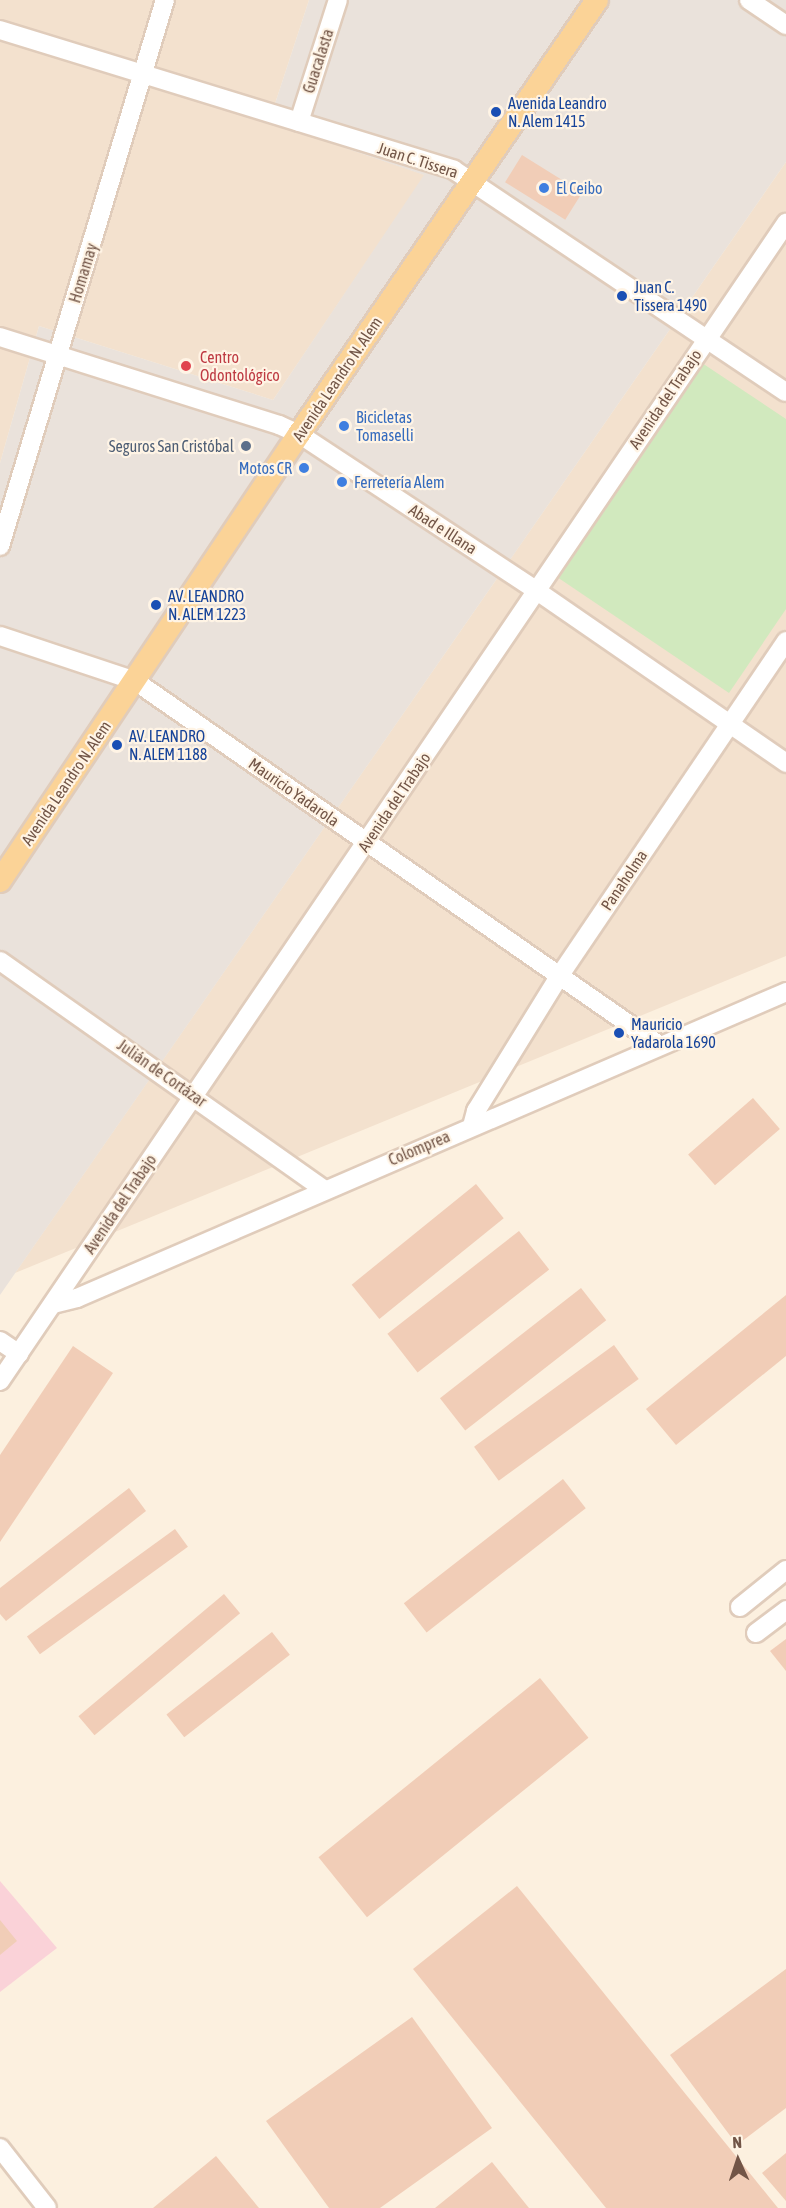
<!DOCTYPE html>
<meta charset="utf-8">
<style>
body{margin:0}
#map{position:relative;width:786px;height:2208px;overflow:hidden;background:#fcf0df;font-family:"Asap Condensed",sans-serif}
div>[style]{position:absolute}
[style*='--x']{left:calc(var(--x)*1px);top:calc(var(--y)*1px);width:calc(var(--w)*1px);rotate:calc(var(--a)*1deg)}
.residential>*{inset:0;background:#f3e1ce}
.industrial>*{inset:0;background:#eae2db}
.medical>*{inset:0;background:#fad2d8}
.green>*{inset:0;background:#d1e9be}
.building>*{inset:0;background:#f1cdb7;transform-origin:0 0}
.roads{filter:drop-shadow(2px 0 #e0ccbb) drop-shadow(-2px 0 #e0ccbb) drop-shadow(0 2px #e0ccbb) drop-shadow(0 -2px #e0ccbb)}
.minor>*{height:18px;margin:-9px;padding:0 9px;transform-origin:9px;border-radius:9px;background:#fff}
.major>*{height:22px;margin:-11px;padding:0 11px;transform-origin:11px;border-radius:11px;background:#fbd397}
.dots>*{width:16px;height:16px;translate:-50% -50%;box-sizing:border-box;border:3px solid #fff4e5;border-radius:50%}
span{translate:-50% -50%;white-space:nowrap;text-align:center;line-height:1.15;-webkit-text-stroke:4.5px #fff4e5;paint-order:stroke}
.street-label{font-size:16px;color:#725547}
.transit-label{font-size:16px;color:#164399}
.left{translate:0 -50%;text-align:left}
.shop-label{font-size:16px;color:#366cbe}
.right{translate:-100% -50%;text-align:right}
.health-label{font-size:16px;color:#be3a42}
.service-label{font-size:16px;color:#4e5e75}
.north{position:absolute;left:708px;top:2130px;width:60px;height:60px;-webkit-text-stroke:4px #fff4e5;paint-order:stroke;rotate:357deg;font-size:16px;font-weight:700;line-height:24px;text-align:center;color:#725547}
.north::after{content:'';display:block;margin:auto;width:21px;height:27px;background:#725547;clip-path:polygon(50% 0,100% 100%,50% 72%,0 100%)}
</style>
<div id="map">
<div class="residential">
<i style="clip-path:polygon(0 0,309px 0,269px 122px,425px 175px,273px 400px,39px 326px,0 463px)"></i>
<i style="clip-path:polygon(786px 162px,786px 956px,15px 1273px)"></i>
</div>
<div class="industrial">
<i style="clip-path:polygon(309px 0,786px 0,786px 162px,0 1295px,0 463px,39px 326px,273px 400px,424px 175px,269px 122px)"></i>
</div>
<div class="medical">
<i style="clip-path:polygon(0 1881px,57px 1948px,0 1992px)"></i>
</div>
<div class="green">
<i style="clip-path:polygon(702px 363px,786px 419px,786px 609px,729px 693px,557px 577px)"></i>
</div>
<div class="building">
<i style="left:522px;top:155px;width:71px;height:32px;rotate:32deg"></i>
<i style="left:753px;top:1098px;width:41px;height:86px;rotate:49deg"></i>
<i style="left:476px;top:1184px;width:44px;height:160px;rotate:51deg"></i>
<i style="left:519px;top:1231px;width:49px;height:167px;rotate:52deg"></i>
<i style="left:581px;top:1288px;width:41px;height:179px;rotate:52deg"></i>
<i style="clip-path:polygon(786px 1295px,786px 1356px,676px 1445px,646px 1409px)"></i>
<i style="left:614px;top:1345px;width:42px;height:173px;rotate:54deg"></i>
<i style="clip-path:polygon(73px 1346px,113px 1373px,0 1542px,0 1455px)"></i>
<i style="left:563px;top:1479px;width:37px;height:202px;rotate:52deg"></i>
<i style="clip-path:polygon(129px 1488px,146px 1511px,6px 1621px,0 1614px,0 1588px)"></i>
<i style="left:175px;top:1529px;width:22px;height:183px;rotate:54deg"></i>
<i style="left:224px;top:1594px;width:25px;height:190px;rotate:50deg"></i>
<i style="left:272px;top:1632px;width:29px;height:134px;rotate:52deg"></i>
<i style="clip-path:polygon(786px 1639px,786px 1671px,770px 1651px)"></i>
<i style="left:540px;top:1678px;width:77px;height:285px;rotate:51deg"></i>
<i style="clip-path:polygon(517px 1886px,778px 2208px,606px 2208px,413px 1969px)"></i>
<i style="clip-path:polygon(0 1920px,17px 1941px,0 1955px)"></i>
<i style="clip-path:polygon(786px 1969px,786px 2108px,737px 2145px,670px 2055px)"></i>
<i style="clip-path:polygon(412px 2017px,492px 2128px,380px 2208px,329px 2208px,266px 2121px)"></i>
<i style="clip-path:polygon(786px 2153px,786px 2201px,762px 2173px)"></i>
<i style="clip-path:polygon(216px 2156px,259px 2208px,153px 2208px)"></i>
<i style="clip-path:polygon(492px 2162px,529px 2208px,435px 2208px)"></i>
</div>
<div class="roads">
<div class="minor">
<i style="--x:749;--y:0;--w:45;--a:34"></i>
<i style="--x:0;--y:30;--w:475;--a:17.1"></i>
<i style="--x:454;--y:170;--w:399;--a:33.8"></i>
<i style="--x:299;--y:122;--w:128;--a:-72.3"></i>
<i style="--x:0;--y:337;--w:293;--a:17.5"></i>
<i style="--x:279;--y:425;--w:22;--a:24"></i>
<i style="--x:299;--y:434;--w:285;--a:33.4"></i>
<i style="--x:537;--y:591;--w:303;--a:34.6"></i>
<i style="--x:0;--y:546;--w:570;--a:-73.19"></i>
<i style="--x:0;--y:636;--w:142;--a:18.4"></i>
<i style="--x:135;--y:681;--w:638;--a:34.79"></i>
<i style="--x:0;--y:961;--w:395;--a:35.2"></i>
<i style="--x:472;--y:1126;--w:16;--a:-75"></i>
<i style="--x:476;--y:1111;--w:156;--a:-58.3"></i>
<i style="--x:558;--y:978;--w:407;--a:-55.9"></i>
<i style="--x:53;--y:1304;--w:25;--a:-14"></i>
<i style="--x:77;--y:1298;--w:772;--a:-23.34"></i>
<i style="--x:0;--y:1341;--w:23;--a:34"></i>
<i style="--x:0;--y:1381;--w:1400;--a:-55.83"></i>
<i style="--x:740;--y:1607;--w:59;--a:-38.8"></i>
<i style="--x:756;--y:1633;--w:38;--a:-37"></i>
<i style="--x:0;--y:2148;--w:76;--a:51.9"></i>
</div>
<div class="major">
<i style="--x:0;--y:881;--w:538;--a:-56.22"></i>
<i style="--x:299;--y:434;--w:526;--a:-55.53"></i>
</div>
</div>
<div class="dots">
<i style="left:496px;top:112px;background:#1a4fb4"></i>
<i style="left:544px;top:188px;background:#3f7fe0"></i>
<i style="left:622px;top:296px;background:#1a4fb4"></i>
<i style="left:186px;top:366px;background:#e0444e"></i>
<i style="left:344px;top:426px;background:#3f7fe0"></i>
<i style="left:246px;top:446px;background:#5c6f8a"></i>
<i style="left:304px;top:468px;background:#3f7fe0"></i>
<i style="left:342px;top:482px;background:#3f7fe0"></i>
<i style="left:156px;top:605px;background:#1a4fb4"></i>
<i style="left:117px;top:745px;background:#1a4fb4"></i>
<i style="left:619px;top:1033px;background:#1a4fb4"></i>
</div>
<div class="street-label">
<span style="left:318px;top:61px;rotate:-72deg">Guacalasta</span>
<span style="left:418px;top:160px;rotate:18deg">Juan C. Tissera</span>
<span style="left:83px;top:273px;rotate:-73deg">Homamay</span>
<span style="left:337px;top:379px;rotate:-56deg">Avenida Leandro N. Alem</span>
<span style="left:665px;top:399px;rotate:-56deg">Avenida del Trabajo</span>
<span style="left:443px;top:529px;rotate:33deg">Abad e Illana</span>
<span style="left:66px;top:783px;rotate:-56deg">Avenida Leandro N. Alem</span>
<span style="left:294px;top:792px;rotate:35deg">Mauricio Yadarola</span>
<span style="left:394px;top:802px;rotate:-56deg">Avenida del Trabajo</span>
<span style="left:624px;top:880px;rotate:-56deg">Panaholma</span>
<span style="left:162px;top:1073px;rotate:35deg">Julián de Cortázar</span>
<span style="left:419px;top:1148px;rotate:-23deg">Colomprea</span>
<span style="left:120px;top:1204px;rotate:-56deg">Avenida del Trabajo</span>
</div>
<div class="transit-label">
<span class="left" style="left:508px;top:112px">Avenida Leandro<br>N. Alem 1415</span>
<span class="left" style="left:634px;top:296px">Juan C.<br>Tissera 1490</span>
<span class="left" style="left:168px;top:605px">AV. LEANDRO<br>N. ALEM 1223</span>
<span class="left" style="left:129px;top:745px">AV. LEANDRO<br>N. ALEM 1188</span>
<span class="left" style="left:631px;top:1033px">Mauricio<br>Yadarola 1690</span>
</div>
<div class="shop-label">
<span class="left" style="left:556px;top:188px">El Ceibo</span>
<span class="left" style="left:356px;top:426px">Bicicletas<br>Tomaselli</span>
<span class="right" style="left:292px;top:468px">Motos CR</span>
<span class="left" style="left:354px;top:482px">Ferretería Alem</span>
</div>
<div class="health-label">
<span class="left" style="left:200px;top:366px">Centro<br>Odontológico</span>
</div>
<div class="service-label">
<span class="right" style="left:234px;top:446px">Seguros San Cristóbal</span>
</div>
<div class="north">N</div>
</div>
